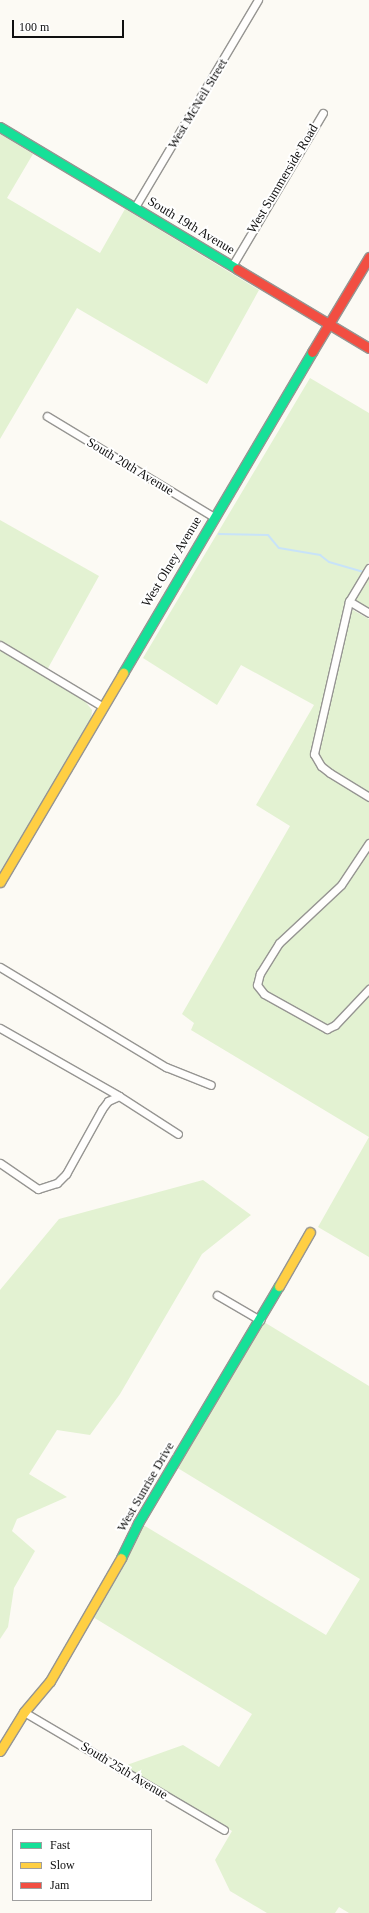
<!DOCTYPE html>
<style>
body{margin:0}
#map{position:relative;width:369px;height:1913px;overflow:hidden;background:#fcfaf4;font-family:Georgia,serif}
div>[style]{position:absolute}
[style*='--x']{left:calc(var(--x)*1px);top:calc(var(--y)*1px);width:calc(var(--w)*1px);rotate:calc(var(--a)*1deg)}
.green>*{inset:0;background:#e3f2d2}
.stream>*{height:2px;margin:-1px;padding:0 1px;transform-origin:1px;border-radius:1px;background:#c8e3f8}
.roads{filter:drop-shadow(1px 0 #969592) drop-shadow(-1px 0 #969592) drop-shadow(0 1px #969592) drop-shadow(0 -1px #969592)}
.street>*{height:7px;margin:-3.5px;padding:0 3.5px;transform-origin:3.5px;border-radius:3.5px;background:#fffefd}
.fast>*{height:9px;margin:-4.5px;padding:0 4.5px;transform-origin:4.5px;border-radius:4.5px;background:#16e098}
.slow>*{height:9px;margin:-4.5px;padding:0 4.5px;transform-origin:4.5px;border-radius:4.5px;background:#ffcf43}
.jam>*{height:9px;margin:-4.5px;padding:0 4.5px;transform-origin:4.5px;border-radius:4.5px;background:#f24e42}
span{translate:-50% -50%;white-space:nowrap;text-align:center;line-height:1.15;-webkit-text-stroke:4px #fff;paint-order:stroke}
.street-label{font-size:13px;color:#0f0f0f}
.legend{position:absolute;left:12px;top:1829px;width:140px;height:72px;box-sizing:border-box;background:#fff;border:1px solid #9f9f9f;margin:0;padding:5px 7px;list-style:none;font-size:12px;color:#0f0f0f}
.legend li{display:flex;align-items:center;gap:8px;height:20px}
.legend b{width:20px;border:1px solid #9f9f9f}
.scale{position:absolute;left:12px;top:20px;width:112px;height:18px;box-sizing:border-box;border:2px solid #0f0f0f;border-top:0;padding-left:5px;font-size:12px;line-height:14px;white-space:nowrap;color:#0f0f0f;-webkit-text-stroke:3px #fff;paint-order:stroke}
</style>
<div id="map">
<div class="green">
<i style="clip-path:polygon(0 134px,33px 154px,7px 198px,100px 253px,125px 209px,259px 290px,207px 384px,77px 308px,0 439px)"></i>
<i style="clip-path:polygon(310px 378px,369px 413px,369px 562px,344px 605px,369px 619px,369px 1257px,318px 1227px,369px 1137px,191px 1030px,194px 1023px,182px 1014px,290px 826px,256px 805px,314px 705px,241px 665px,217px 705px,143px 658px)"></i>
<i style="clip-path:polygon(0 520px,99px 576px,47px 670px,0 641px)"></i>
<i style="clip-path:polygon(369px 575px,369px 611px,354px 600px)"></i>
<i style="clip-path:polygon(0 649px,84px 700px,92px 710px,91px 721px,0 872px)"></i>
<i style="clip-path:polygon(203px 1180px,251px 1215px,202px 1254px,120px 1394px,90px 1435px,57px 1430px,29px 1474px,67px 1497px,17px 1519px,12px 1531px,35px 1551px,14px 1588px,8px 1627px,0 1639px,0 1290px,59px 1219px)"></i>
<i style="clip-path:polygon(264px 1322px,369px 1386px,369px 1913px,349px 1913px,339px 1907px,335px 1913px,267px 1913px,230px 1891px,215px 1860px,232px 1831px,124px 1766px,183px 1745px,219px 1767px,252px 1714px,93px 1617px,121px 1571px,140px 1523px,326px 1635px,360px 1579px,176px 1467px)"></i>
</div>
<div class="stream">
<i style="--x:219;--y:534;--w:49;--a:1.2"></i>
<i style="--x:268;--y:535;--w:17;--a:50"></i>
<i style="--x:279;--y:548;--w:42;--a:9.7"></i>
<i style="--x:320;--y:555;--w:11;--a:38"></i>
<i style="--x:329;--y:562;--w:36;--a:16"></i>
</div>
<div class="roads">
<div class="street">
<i style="--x:135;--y:207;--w:241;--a:-59.3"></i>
<i style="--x:232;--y:266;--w:178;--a:-59.3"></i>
<i style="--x:47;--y:416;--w:195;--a:31.2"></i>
<i style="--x:369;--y:568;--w:39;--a:121"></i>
<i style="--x:349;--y:601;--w:157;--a:102.9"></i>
<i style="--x:314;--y:754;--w:14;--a:60"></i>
<i style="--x:321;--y:766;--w:11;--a:38"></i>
<i style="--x:330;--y:773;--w:46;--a:31.6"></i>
<i style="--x:349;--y:601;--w:23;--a:31"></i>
<i style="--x:0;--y:645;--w:120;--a:31"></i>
<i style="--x:369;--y:843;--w:50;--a:123.7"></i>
<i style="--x:341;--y:885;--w:85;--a:136.9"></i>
<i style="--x:279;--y:943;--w:36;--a:122"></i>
<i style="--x:260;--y:973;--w:12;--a:104"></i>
<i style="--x:257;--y:985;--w:11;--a:52"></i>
<i style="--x:264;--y:994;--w:72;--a:29.1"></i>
<i style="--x:327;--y:1029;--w:9;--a:-27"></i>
<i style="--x:335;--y:1025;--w:50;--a:-46.6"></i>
<i style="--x:0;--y:967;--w:194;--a:31.1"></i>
<i style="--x:166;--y:1067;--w:48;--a:21.8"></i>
<i style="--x:0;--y:1028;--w:137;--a:29.7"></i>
<i style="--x:0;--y:1163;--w:46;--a:34.4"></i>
<i style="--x:38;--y:1189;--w:20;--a:-18"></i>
<i style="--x:57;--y:1183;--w:13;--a:-45"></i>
<i style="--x:66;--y:1174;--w:74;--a:-61"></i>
<i style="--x:102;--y:1109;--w:10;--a:-53"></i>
<i style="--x:108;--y:1101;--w:12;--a:-24"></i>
<i style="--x:119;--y:1096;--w:70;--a:32.8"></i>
<i style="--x:217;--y:1295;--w:50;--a:30.2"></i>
<i style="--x:24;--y:1712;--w:232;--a:30.5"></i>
</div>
<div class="fast">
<i style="--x:0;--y:127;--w:276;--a:30.9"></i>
<i style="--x:123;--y:673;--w:373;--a:-59.5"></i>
<i style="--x:121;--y:1558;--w:39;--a:-64"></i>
<i style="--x:138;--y:1523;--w:276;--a:-59.3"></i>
</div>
<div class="slow">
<i style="--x:0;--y:882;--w:243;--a:-59.5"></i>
<i style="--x:279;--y:1286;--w:62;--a:-60.1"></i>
<i style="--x:0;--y:1751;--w:46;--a:-58.4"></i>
<i style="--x:24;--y:1712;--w:40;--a:-50"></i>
<i style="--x:50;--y:1681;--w:142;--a:-60"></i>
</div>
<div class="jam">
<i style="--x:237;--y:269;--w:154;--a:30.9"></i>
<i style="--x:312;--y:352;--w:111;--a:-59"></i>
</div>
</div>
<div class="street-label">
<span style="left:198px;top:104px;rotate:-59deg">West McNeil Street</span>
<span style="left:283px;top:179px;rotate:-59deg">West Summerside Road</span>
<span style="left:191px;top:226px;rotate:31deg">South 19th Avenue</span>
<span style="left:130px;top:467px;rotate:31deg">South 20th Avenue</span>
<span style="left:172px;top:562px;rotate:-59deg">West Olney Avenue</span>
<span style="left:146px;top:1487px;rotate:-60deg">West Sunrise Drive</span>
<span style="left:124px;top:1771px;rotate:31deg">South 25th Avenue</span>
</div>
<ul class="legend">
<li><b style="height:5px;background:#16e098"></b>Fast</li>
<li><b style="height:5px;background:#ffcf43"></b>Slow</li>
<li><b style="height:5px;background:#f24e42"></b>Jam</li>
</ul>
<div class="scale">100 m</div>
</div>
